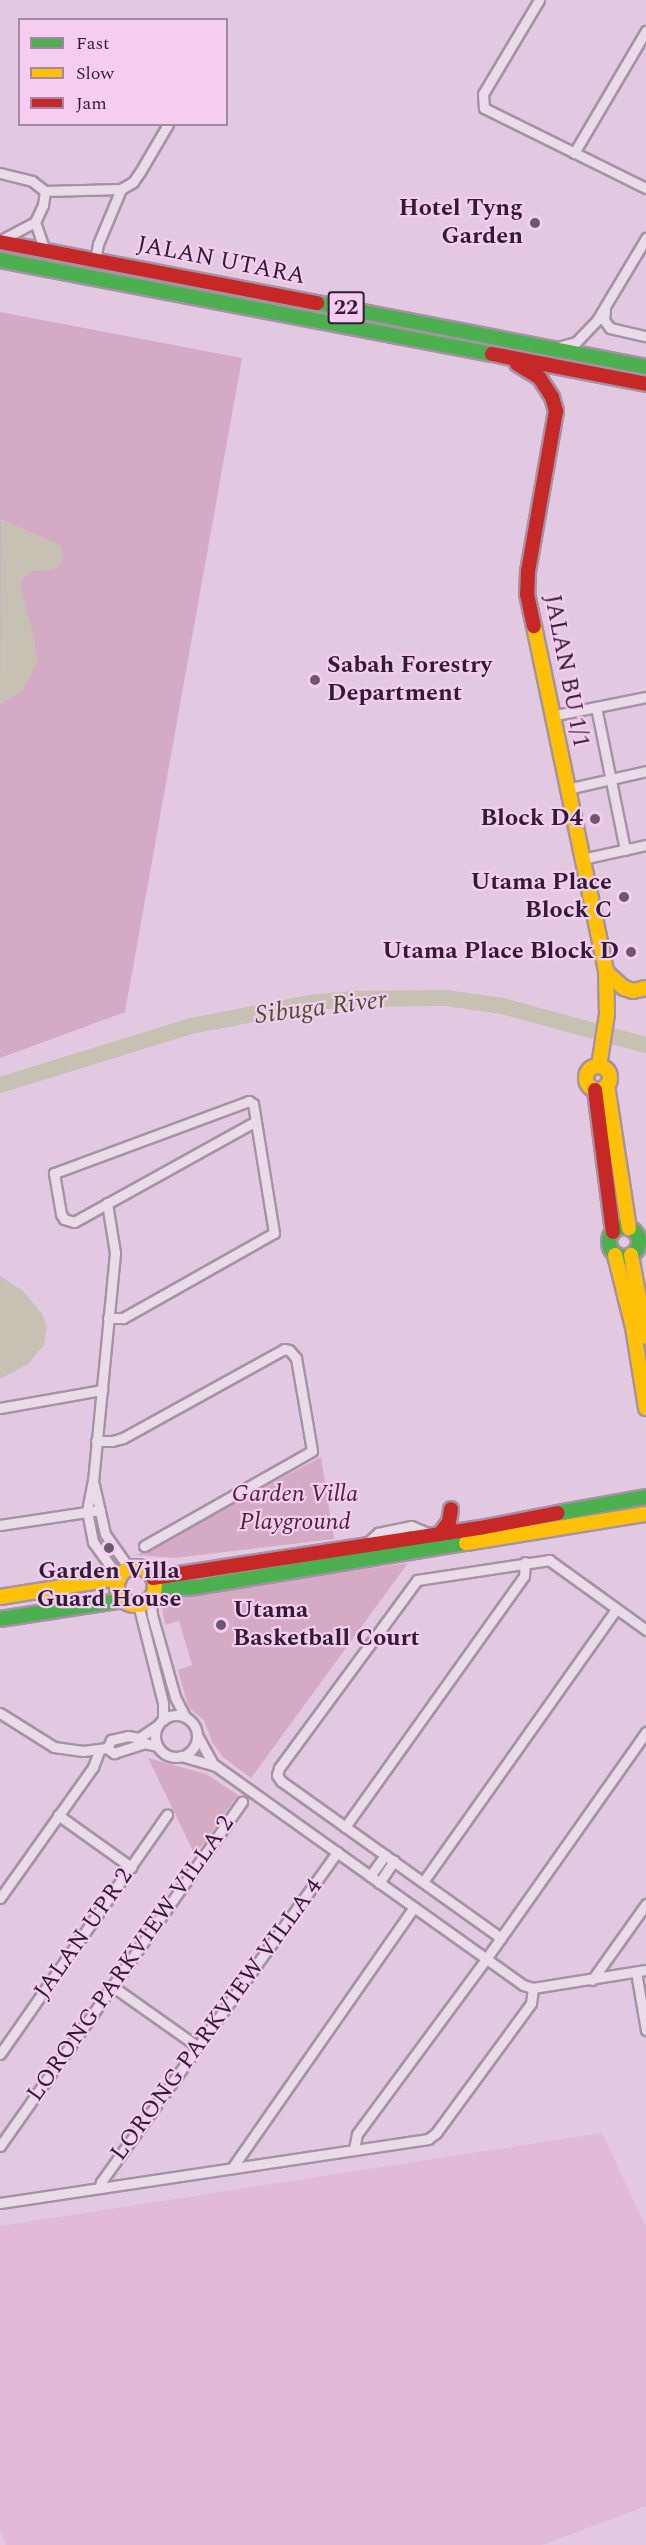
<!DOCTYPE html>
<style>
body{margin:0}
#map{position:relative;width:646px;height:2545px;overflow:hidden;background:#e2c8e0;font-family:Spectral,serif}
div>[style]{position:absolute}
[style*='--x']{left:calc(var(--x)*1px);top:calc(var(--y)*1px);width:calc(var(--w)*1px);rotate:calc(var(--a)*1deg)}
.farmland>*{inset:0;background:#e2b8db}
.green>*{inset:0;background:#d5aac5}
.water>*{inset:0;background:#c7c1b4}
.river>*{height:16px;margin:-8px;padding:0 8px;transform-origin:8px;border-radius:8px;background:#c7c1b4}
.roads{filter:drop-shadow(2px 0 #a692a5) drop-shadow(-2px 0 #a692a5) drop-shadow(0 2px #a692a5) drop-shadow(0 -2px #a692a5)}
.street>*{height:9px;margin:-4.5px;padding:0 4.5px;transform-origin:4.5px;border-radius:4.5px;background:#eadbe8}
.street>.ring{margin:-4.5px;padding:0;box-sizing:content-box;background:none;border:9px solid #eadbe8;border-radius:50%}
.fast>*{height:14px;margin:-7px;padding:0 7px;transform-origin:7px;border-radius:7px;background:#4caf50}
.fast>.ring{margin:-7px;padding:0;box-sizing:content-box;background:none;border:14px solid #4caf50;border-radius:50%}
.slow>*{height:14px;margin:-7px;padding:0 7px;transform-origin:7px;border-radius:7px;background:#ffc107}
.slow>.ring{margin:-7px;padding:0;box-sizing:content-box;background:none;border:14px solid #ffc107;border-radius:50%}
.jam>*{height:14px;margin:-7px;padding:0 7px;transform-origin:7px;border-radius:7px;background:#c62828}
.dots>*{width:16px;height:16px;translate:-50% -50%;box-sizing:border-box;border:3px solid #f4cdf1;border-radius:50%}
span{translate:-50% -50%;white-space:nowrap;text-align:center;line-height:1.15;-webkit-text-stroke:4.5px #f4cdf1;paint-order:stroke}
.shield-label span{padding:2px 4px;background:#f4cdf1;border:2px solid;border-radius:4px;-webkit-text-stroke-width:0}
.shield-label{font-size:22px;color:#301c34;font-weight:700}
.poi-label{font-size:24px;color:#301c34;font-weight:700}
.right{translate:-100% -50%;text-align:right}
.left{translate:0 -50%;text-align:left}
.street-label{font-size:24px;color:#301c34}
.park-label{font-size:24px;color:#502234;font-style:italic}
.water-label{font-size:26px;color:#47542b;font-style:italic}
.legend{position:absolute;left:18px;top:18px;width:210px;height:108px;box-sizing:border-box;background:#f4cdf1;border:2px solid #a686a5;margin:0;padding:8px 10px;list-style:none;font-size:18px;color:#301c34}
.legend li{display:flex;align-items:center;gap:12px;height:30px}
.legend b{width:30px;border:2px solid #a686a5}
</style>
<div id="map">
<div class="farmland">
<i style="clip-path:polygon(602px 2133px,646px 2227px,646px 2506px,542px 2545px,6px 2545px,0 2531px,0 2226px)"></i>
</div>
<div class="green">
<i style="clip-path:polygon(0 312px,242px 358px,125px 1012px,0 1058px)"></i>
<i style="clip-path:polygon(321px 1457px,334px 1539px,174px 1558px,137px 1555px)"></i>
<i style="clip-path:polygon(408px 1563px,251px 1778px,223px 1757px,212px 1742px,204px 1720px,189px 1708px,178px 1670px,192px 1665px,179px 1621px,165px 1625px,162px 1608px,166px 1603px,184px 1595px)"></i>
<i style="clip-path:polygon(148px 1758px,206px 1774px,238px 1795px,195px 1855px)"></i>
</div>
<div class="water">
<i style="clip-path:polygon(1px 519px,60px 545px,64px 556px,58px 567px,50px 570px,32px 571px,21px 580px,21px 590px,34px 637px,37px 662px,22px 691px,0 704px)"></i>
<i style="clip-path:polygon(0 1276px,23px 1291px,42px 1314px,47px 1327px,44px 1345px,28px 1364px,0 1379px)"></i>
</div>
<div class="river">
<i style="--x:0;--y:1085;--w:200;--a:-17.2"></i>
<i style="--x:191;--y:1026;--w:121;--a:-10.9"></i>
<i style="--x:310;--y:1003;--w:42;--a:-5.4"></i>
<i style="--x:352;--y:999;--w:94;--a:-0.6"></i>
<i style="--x:446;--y:998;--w:57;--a:8.1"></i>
<i style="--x:502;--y:1006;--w:149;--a:15.2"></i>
</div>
<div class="roads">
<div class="street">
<i style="--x:539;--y:0;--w:109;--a:120.8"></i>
<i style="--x:483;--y:94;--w:14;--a:86"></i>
<i style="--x:484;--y:108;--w:181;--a:26.3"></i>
<i style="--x:574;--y:153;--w:142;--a:-59.5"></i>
<i style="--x:0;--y:173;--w:33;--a:14"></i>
<i style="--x:32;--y:181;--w:16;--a:38"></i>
<i style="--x:45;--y:191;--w:76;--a:-1.5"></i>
<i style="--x:121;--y:189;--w:14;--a:-30"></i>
<i style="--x:133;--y:182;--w:12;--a:-55"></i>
<i style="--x:140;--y:172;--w:56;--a:-59.7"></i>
<i style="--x:35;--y:222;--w:19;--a:-65"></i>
<i style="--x:43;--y:205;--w:14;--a:-82"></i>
<i style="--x:35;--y:222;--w:31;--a:71"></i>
<i style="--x:3;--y:239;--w:36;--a:-28"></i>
<i style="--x:95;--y:261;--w:17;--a:-80"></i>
<i style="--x:98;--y:244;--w:60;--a:-67.3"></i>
<i style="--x:605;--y:310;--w:10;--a:96"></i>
<i style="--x:604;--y:320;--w:10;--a:53"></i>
<i style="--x:610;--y:328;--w:37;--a:13"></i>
<i style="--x:561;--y:346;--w:16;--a:-15"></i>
<i style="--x:576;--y:342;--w:30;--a:-46"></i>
<i style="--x:597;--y:320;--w:96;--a:-59.1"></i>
<i style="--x:596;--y:707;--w:146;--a:78.5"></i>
<i style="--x:551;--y:716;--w:97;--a:-11.3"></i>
<i style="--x:567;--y:789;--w:81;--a:-12.8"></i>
<i style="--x:582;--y:859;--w:66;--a:-12.3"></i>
<i style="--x:107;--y:1203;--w:51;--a:80.9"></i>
<i style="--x:115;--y:1253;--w:228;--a:95.5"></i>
<i style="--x:93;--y:1480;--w:32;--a:101"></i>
<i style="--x:87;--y:1511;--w:32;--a:79"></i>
<i style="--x:93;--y:1542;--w:44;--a:54.2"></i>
<i style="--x:108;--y:1318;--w:15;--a:0"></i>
<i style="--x:123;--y:1318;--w:173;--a:-29.4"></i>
<i style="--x:274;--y:1233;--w:131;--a:-99.2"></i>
<i style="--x:253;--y:1104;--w:5;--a:-143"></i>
<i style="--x:249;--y:1101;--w:208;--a:159.7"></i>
<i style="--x:54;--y:1173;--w:42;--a:80.3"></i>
<i style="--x:61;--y:1214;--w:6;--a:59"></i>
<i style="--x:64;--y:1219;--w:10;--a:17"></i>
<i style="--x:74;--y:1222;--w:208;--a:-29"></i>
<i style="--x:0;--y:1408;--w:104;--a:-10"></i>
<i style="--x:96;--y:1441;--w:16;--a:0"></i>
<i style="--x:112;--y:1441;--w:11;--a:-15"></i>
<i style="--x:123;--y:1438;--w:184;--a:-28.9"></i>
<i style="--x:284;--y:1349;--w:5;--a:11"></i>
<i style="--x:289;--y:1350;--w:11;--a:49"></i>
<i style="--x:296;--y:1358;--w:94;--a:80.2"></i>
<i style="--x:312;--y:1451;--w:193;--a:150.5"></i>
<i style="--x:94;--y:1485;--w:50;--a:77.3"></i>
<i style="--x:105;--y:1534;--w:42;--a:54.8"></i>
<i style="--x:0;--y:1525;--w:101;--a:-8.5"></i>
<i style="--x:365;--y:1545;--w:18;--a:-43"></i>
<i style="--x:378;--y:1533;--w:34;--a:-12"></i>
<i style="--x:411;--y:1526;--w:23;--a:23"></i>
<i style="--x:150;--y:1598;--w:17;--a:83"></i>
<i style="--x:152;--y:1615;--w:85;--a:74.3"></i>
<i style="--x:175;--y:1697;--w:22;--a:63"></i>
<i style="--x:138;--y:1604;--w:102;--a:75.8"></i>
<i style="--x:163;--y:1703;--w:17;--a:90"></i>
<i style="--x:0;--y:1713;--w:64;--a:32.2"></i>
<i style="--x:54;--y:1747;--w:29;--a:8"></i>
<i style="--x:83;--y:1751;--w:24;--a:-7"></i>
<i style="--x:107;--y:1748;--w:9;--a:36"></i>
<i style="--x:114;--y:1753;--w:32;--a:-18"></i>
<i style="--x:144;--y:1743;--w:13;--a:13"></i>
<i class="ring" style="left:155px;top:1715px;width:33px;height:33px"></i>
<i style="--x:197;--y:1735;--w:33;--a:61"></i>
<i style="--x:107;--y:1748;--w:9;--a:-63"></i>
<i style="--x:111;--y:1740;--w:17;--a:-13"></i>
<i style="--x:128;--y:1736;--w:11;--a:10"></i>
<i style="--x:139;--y:1738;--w:22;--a:-34"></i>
<i style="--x:181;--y:1756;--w:36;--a:16"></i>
<i style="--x:216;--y:1766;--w:377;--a:35.5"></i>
<i style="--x:523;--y:1985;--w:10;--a:17"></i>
<i style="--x:533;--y:1988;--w:114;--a:-9.1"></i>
<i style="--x:58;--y:1815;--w:90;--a:35.5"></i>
<i style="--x:345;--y:1827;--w:308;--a:-54.5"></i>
<i style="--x:524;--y:1576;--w:14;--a:-86"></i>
<i style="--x:370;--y:1876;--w:26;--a:-54"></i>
<i style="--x:423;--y:1882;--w:334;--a:-54.7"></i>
<i style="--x:379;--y:1883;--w:27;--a:-56"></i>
<i style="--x:0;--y:1898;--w:161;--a:-54.6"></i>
<i style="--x:93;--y:1767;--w:19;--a:-69"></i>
<i style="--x:501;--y:1938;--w:270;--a:-144.5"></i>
<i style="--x:281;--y:1781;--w:7;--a:-124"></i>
<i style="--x:277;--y:1775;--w:7;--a:-74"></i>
<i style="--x:279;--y:1768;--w:233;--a:-53.7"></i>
<i style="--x:417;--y:1580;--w:134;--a:-8.6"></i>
<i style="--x:549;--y:1560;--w:120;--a:35.8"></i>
<i style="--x:636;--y:1972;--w:59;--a:80.2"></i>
<i style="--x:592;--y:1980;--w:93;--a:-54.6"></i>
<i style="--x:112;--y:1986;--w:105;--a:35.3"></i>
<i style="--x:0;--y:2054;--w:292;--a:-55.1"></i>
<i style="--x:0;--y:2146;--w:421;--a:-54.9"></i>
<i style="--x:354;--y:2149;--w:15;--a:-79"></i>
<i style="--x:357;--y:2134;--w:217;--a:-53.6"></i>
<i style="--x:486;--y:1959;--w:278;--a:-54.8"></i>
<i style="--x:232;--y:2168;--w:318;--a:-55.1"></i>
<i style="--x:100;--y:2188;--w:6;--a:-81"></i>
<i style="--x:101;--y:2182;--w:406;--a:-54.4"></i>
<i style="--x:0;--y:2203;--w:433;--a:-8.5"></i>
<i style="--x:428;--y:2139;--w:10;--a:-37"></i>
<i style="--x:436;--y:2133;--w:161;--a:-53.8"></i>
<i style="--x:531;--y:2003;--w:15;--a:-82"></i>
</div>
<div class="fast">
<i style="--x:0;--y:260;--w:501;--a:10.82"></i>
<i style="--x:317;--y:303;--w:335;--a:11"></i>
<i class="ring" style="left:609px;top:1227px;width:16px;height:16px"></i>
<i style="--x:558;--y:1513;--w:89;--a:-10.3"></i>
<i style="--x:154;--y:1590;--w:42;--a:-4.1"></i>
<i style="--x:196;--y:1587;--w:274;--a:-9.3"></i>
<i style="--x:0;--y:1619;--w:125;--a:-8.7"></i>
</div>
<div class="slow">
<i style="--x:534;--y:626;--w:353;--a:78.2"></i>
<i style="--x:606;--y:972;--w:42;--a:88.6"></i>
<i style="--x:607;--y:1014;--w:53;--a:98.7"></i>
<i style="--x:606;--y:972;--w:24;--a:42"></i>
<i style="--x:624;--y:988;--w:9;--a:18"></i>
<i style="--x:633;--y:991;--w:13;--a:-13"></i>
<i class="ring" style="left:586px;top:1066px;width:10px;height:10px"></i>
<i style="--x:607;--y:1085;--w:145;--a:81.3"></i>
<i style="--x:615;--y:1255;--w:74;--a:76"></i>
<i style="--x:633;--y:1327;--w:82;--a:80.9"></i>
<i style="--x:631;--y:1255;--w:83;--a:79.6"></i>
<i style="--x:466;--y:1543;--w:182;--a:-9.2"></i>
<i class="ring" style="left:117px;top:1567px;width:24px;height:24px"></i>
<i style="--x:0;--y:1597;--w:121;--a:-9.1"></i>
</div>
<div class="jam">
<i style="--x:0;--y:242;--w:323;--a:10.9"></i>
<i style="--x:492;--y:354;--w:157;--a:11"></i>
<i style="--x:517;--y:364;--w:26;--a:31"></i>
<i style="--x:539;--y:377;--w:24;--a:57"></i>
<i style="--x:552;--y:397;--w:15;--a:74"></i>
<i style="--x:556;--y:411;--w:162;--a:99.9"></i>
<i style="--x:528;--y:571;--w:23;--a:92"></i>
<i style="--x:527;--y:594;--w:33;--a:78"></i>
<i style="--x:595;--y:1090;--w:143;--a:82.8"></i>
<i style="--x:440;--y:1534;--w:15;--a:-53"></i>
<i style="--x:449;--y:1522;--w:13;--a:-81"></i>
<i style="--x:153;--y:1578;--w:331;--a:-8.7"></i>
<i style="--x:480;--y:1528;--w:79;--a:-10.9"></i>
</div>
</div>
<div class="dots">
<i style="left:535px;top:223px;background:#6e5870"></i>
<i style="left:315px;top:680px;background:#6e5870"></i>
<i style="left:595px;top:819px;background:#6e5870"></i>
<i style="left:624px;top:897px;background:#6e5870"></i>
<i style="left:631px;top:952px;background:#6e5870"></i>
<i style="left:109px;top:1548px;background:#6e5870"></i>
<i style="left:221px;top:1625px;background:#6e5870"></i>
</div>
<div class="shield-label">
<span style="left:346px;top:308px">22</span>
</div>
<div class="poi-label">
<span class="right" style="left:523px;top:223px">Hotel Tyng<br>Garden</span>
<span class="left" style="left:327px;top:680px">Sabah Forestry<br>Department</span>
<span class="right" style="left:583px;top:819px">Block D4</span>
<span class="right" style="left:612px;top:897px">Utama Place<br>Block C</span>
<span class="right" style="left:619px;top:952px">Utama Place Block D</span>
<span style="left:109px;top:1586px">Garden Villa<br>Guard House</span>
<span class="left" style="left:233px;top:1625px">Utama<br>Basketball Court</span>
</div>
<div class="street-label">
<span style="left:221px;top:261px;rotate:11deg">JALAN UTARA</span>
<span style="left:566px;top:671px;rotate:79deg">JALAN BU 1/1</span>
<span style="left:84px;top:1934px;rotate:-55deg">JALAN UPR 2</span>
<span style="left:131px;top:1959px;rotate:-55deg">LORONG PARKVIEW VILLA 2</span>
<span style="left:217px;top:2020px;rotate:-54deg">LORONG PARKVIEW VILLA 4</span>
</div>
<div class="park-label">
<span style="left:295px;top:1509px">Garden Villa<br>Playground</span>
</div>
<div class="water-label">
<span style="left:321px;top:1008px;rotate:-7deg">Sibuga River</span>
</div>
<ul class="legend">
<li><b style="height:8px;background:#4caf50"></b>Fast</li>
<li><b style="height:8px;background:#ffc107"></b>Slow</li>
<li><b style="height:8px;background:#c62828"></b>Jam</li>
</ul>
</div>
